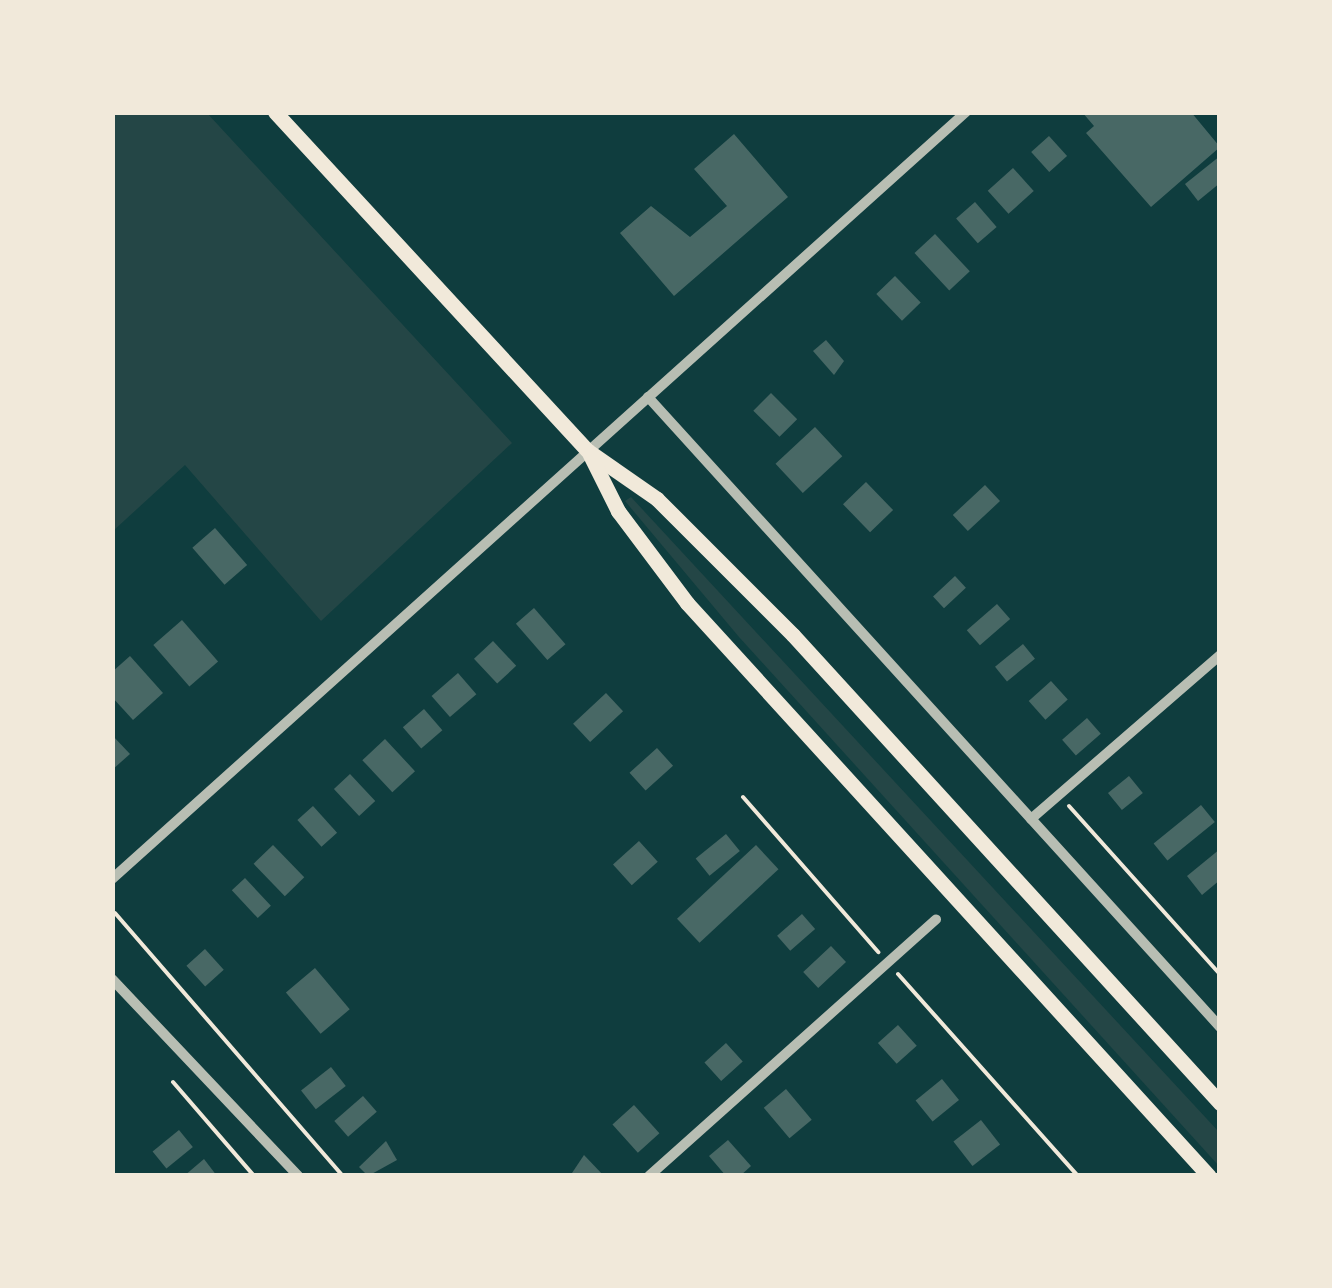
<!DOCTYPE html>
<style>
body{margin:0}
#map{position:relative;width:1332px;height:1288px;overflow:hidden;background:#0f3d3e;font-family:"PT Sans Narrow",sans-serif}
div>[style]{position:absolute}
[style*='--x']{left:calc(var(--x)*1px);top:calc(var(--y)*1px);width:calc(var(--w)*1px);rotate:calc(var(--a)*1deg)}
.green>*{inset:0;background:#244646}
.building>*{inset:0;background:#486865;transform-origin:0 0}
.path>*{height:4px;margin:-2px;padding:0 2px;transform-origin:2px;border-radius:2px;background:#f1e9da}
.minor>*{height:10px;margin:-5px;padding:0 5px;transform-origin:5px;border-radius:5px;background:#b8beb3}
.secondary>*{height:15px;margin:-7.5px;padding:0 7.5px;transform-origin:7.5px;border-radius:7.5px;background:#f1e9da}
span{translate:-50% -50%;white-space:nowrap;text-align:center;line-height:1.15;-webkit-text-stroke:8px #f1e9da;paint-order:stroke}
.frame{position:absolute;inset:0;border:115px solid #f1e9da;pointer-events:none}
</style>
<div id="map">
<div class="green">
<i style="clip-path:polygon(113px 112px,207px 113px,512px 443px,321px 621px,185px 465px,113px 531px)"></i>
<i style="clip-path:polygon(631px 497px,1219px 1132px,1219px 1166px,739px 637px,625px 501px)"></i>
</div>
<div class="building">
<i style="clip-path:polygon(1082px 112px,1191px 112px,1220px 147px,1151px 207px,1086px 133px,1094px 126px)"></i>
<i style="clip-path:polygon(734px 134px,788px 197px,674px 296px,620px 233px,651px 206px,690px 237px,727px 206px,694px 169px)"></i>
<i style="left:1049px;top:136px;width:27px;height:24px;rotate:48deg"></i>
<i style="clip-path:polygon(1220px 156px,1220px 183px,1198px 201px,1185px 184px)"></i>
<i style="left:1013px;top:168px;width:31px;height:34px;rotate:48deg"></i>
<i style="left:975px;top:202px;width:33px;height:25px;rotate:49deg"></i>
<i style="left:935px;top:234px;width:51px;height:28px;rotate:47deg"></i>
<i style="left:895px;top:276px;width:37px;height:26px;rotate:46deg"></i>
<i style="clip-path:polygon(826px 340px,844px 361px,834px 375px,813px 351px)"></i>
<i style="left:771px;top:393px;width:37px;height:25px;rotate:45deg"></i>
<i style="left:815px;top:427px;width:40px;height:54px;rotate:47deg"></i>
<i style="left:866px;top:482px;width:39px;height:32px;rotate:46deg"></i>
<i style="left:985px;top:485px;width:22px;height:44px;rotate:47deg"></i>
<i style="left:215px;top:528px;width:49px;height:30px;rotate:49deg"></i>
<i style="left:955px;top:576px;width:16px;height:30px;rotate:47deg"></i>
<i style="left:997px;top:604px;width:20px;height:40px;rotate:49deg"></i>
<i style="left:534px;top:608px;width:48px;height:24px;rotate:49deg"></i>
<i style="left:182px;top:620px;width:55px;height:38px;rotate:49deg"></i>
<i style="left:493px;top:641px;width:34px;height:26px;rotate:47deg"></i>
<i style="left:1023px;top:644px;width:19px;height:36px;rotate:51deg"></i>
<i style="clip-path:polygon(130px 656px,163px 693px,133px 720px,112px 697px,112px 672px)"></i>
<i style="left:458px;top:673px;width:28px;height:35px;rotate:49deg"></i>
<i style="left:1051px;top:681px;width:25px;height:30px;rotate:48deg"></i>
<i style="left:606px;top:693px;width:25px;height:45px;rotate:47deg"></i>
<i style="left:424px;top:709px;width:28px;height:28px;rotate:49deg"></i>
<i style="left:1087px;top:718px;width:21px;height:33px;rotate:49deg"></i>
<i style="clip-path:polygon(112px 735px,130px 754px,112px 770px)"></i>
<i style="left:385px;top:739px;width:44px;height:31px;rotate:47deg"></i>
<i style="left:657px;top:748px;width:24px;height:37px;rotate:48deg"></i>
<i style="left:350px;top:774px;width:37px;height:22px;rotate:47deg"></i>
<i style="left:1129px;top:776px;width:22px;height:27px;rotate:51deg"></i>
<i style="left:1201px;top:805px;width:22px;height:61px;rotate:51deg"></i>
<i style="left:313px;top:806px;width:36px;height:21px;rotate:48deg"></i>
<i style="left:726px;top:834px;width:22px;height:39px;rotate:51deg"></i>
<i style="left:639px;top:841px;width:28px;height:35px;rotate:48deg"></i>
<i style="left:273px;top:845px;width:45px;height:27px;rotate:46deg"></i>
<i style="left:756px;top:845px;width:33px;height:108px;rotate:47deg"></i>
<i style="clip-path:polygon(1220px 849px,1220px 880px,1202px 895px,1187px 876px)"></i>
<i style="left:245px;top:878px;width:38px;height:18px;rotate:47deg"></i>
<i style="left:802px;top:914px;width:20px;height:33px;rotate:49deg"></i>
<i style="left:831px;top:946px;width:22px;height:38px;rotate:47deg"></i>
<i style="left:205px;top:949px;width:28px;height:25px;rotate:48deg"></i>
<i style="left:315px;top:968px;width:54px;height:38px;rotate:50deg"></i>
<i style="left:898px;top:1025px;width:28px;height:27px;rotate:48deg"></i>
<i style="left:726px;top:1043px;width:25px;height:29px;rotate:48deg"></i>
<i style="left:331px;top:1067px;width:24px;height:38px;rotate:52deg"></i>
<i style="left:942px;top:1079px;width:27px;height:34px;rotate:51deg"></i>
<i style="left:786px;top:1089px;width:40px;height:29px;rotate:50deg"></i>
<i style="left:363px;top:1096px;width:21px;height:38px;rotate:49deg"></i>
<i style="left:634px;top:1105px;width:38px;height:29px;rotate:48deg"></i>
<i style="left:981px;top:1120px;width:31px;height:35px;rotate:52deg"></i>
<i style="left:179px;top:1130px;width:22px;height:34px;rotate:51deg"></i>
<i style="clip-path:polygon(728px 1140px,751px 1166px,740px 1176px,726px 1176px,709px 1156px)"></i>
<i style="clip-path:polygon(386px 1141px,397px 1160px,368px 1176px,359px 1167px)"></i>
<i style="clip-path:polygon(584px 1155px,604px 1176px,570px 1176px)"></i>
<i style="clip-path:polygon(204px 1159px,217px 1176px,184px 1176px)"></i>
</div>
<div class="path">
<i style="--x:743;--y:797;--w:206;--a:48.9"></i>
<i style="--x:1069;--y:806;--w:226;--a:48.1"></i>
<i style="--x:115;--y:913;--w:348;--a:49.1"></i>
<i style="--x:898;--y:974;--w:271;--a:48.3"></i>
<i style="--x:173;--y:1082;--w:124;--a:49.2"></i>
</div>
<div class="minor">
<i style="--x:648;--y:397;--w:851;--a:47.76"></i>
<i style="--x:1031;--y:819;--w:250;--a:-40.9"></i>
<i style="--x:112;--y:879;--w:1148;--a:-41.93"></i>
<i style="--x:112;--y:979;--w:271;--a:46.6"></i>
<i style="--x:649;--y:1176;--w:385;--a:-41.8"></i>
</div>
<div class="secondary">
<i style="--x:275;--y:112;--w:461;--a:47.3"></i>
<i style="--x:588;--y:451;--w:84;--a:34.8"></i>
<i style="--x:657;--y:499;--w:192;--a:45"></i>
<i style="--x:793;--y:635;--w:634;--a:47.62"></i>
<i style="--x:590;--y:455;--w:63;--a:63.4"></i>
<i style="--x:618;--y:511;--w:115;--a:53.1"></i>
<i style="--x:687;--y:603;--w:775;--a:47.67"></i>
</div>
<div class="frame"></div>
</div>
